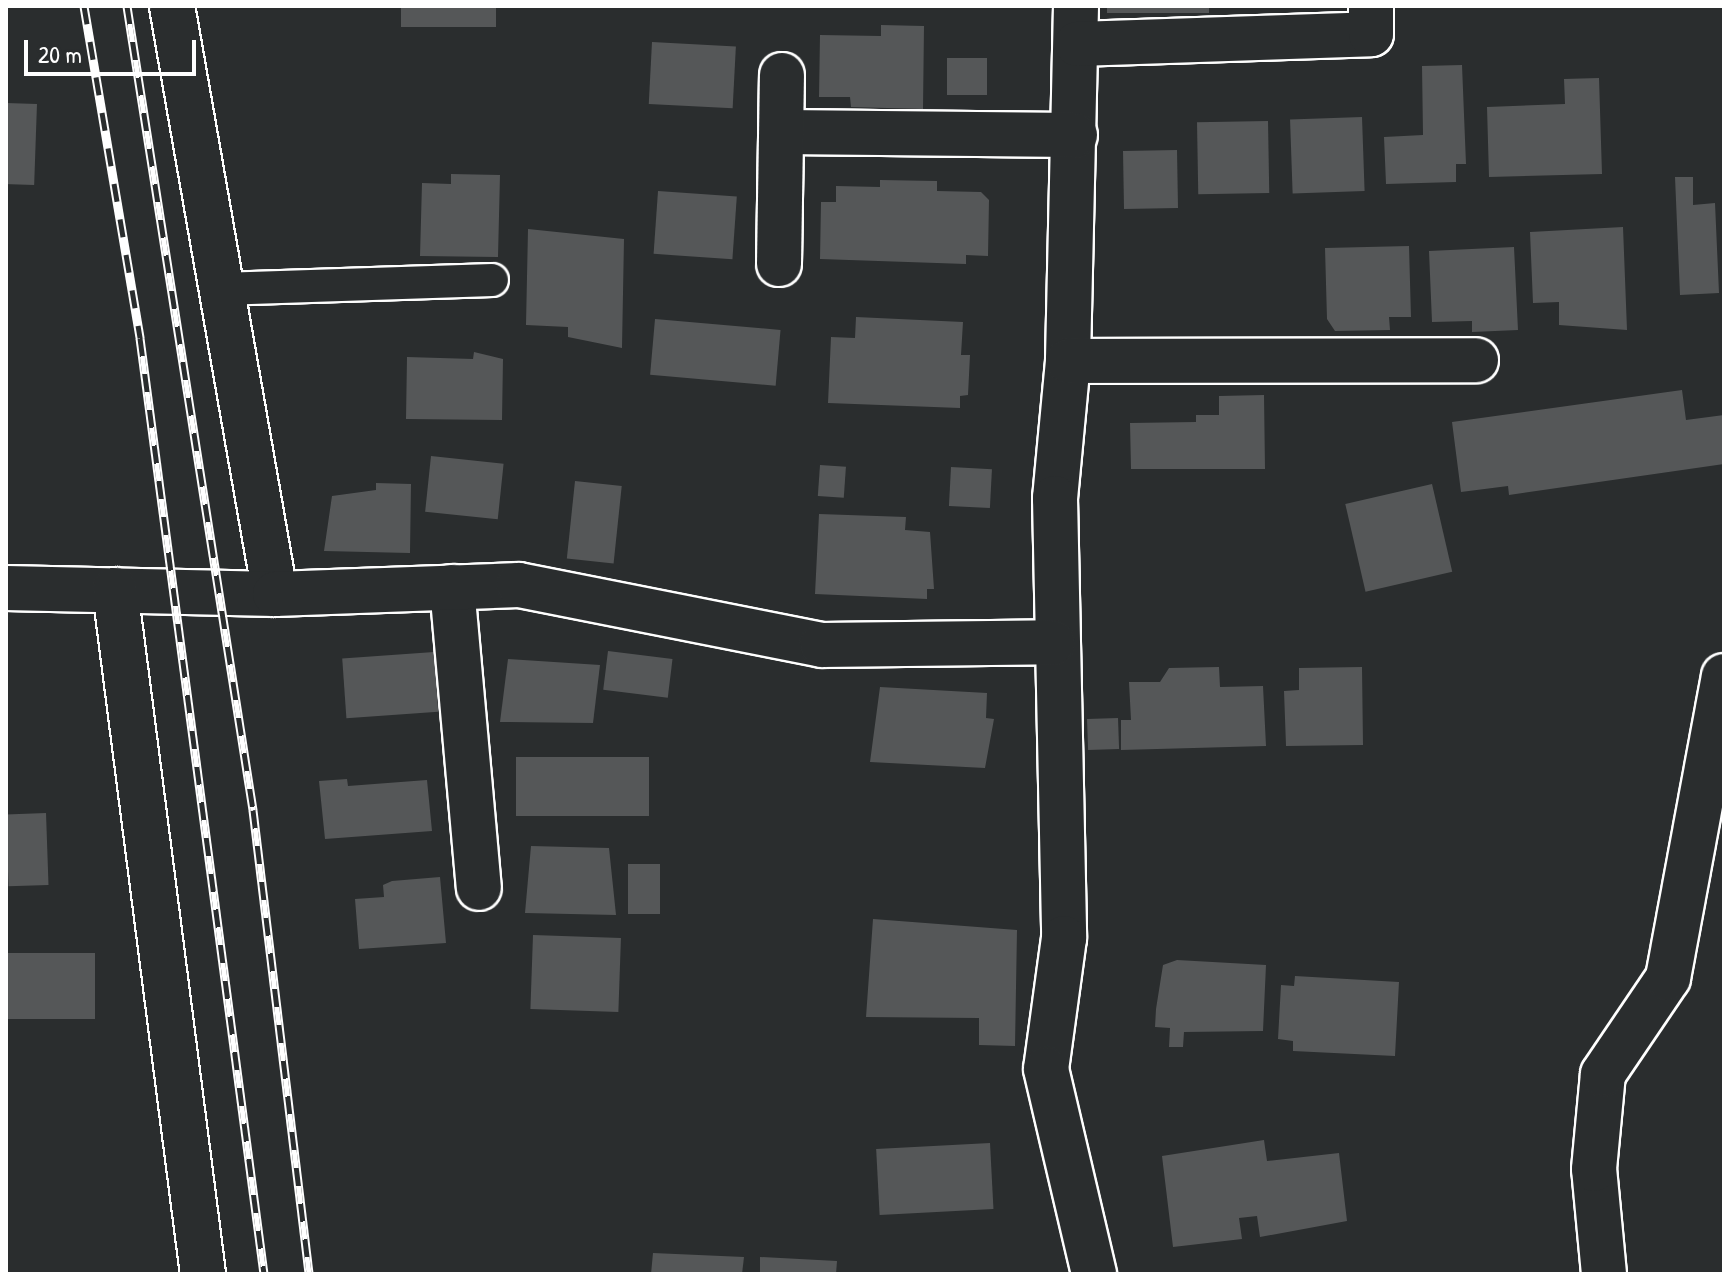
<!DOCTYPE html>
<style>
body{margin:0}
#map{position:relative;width:1730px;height:1280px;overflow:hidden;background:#2a2d2e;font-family:"Patrick Hand",sans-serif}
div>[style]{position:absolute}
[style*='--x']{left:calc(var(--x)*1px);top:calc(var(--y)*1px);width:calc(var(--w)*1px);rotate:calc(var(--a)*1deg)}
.building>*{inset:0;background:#555758;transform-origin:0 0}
.roads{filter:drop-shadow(2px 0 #fff) drop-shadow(-2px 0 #fff) drop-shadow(0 2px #fff) drop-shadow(0 -2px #fff)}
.service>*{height:32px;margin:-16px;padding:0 16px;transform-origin:16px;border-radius:16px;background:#2a2d2e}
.minor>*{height:44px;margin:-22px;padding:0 22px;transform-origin:22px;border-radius:22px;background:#2a2d2e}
.rail>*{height:9px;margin-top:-4.5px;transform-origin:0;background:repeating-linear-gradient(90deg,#2a2d2e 0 18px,#fff 0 36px);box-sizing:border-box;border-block:2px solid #fff}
span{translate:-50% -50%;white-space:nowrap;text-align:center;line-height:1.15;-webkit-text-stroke:6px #2a2d2e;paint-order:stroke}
.frame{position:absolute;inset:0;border:8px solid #fff;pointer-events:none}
.scale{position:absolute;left:24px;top:40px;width:172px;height:36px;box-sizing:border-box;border:4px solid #fff;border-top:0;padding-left:10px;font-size:24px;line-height:28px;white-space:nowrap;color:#fff;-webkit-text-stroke:6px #2a2d2e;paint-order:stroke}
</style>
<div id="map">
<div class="building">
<i style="left:401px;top:6px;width:95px;height:21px"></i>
<i style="left:1107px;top:6px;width:102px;height:7px"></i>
<i style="clip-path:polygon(881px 25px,924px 26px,923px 109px,851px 107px,850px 97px,819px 97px,820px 35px,881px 36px)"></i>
<i style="left:652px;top:42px;width:84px;height:62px;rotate:3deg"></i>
<i style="left:947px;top:58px;width:40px;height:37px"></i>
<i style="clip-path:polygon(1462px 65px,1466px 164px,1456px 164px,1456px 182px,1386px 184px,1384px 137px,1423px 135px,1422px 66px)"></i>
<i style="clip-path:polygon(1599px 78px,1602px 174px,1489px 177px,1487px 107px,1565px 104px,1564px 79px)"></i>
<i style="left:6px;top:103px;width:31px;height:81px;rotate:2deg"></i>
<i style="left:1362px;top:117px;width:74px;height:72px;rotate:88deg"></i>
<i style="left:1268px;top:121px;width:72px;height:71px;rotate:89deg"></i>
<i style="left:1177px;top:150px;width:58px;height:54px;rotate:89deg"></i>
<i style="clip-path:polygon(451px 174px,500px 175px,498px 257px,420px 256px,422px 183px,451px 184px)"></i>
<i style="clip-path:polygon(1675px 177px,1693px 177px,1693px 205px,1715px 203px,1719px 293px,1680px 295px)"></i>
<i style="clip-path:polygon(880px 180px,937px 181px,937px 191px,981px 192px,989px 200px,988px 256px,966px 255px,966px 264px,820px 259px,821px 202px,836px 202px,836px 186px,880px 187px)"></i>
<i style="left:658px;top:191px;width:79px;height:63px;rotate:4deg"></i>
<i style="clip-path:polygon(1623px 227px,1627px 330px,1559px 325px,1559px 302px,1533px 303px,1530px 232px)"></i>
<i style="clip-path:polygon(528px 229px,624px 239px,622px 348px,568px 337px,568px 327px,526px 325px)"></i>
<i style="clip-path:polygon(1409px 246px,1411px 317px,1389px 317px,1390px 330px,1335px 331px,1327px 319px,1325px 248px)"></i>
<i style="clip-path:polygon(1514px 247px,1518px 330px,1472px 332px,1472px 321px,1432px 322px,1429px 251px)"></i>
<i style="clip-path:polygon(856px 317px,963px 322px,961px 355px,970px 355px,968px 395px,960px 396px,960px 408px,828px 403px,831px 337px,855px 338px)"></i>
<i style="left:655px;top:319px;width:126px;height:56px;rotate:5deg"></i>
<i style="clip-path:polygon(474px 352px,503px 359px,502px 420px,406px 419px,407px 357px,473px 359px)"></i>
<i style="clip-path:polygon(1682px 390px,1686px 420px,1724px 415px,1724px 464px,1509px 495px,1508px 486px,1461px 492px,1452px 422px)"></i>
<i style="clip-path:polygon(1264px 395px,1265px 469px,1131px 469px,1130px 423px,1196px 422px,1196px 415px,1219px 415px,1219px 396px)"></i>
<i style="left:431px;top:456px;width:73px;height:56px;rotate:6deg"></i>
<i style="left:820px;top:465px;width:26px;height:31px;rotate:4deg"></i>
<i style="left:951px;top:467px;width:41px;height:39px;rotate:3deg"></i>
<i style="left:575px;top:481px;width:47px;height:78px;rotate:6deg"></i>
<i style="clip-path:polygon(376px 483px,411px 484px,410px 553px,324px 551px,332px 496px,376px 490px)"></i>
<i style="left:1432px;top:484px;width:90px;height:89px;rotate:77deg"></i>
<i style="clip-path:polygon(819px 514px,906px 517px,905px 530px,930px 532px,934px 589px,927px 589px,927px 599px,815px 594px)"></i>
<i style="left:608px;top:651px;width:65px;height:39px;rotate:7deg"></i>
<i style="left:434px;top:652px;width:60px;height:92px;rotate:86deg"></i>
<i style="clip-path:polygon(508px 659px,600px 665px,593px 723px,500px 722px)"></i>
<i style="clip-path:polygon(1219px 667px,1220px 687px,1263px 686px,1266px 746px,1121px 750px,1121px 720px,1131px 720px,1129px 682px,1160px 682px,1169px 668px)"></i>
<i style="clip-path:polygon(1362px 667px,1363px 745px,1286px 746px,1284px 691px,1299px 690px,1299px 668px)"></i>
<i style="clip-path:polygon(880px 687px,987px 693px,986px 718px,994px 719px,985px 768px,870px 762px)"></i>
<i style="left:1118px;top:718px;width:31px;height:31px;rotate:88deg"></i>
<i style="left:649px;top:757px;width:59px;height:133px;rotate:90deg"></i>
<i style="clip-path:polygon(347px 779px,348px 786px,427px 780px,432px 831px,325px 839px,319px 781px)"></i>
<i style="left:46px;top:813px;width:72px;height:40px;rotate:88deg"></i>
<i style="clip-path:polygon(531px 846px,609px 848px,616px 915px,525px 913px)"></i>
<i style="left:628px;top:864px;width:32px;height:50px"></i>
<i style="clip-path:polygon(440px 877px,446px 943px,359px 949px,355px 899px,384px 897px,383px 885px,392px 881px)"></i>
<i style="clip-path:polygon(873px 919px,1017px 930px,1015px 1046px,979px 1045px,979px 1018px,866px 1017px)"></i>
<i style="left:533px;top:935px;width:88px;height:74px;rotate:2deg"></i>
<i style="left:95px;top:953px;width:66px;height:89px;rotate:90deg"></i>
<i style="clip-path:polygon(1177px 960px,1266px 965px,1263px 1031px,1184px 1032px,1183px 1047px,1169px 1047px,1170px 1028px,1155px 1027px,1156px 1009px,1163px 965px)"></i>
<i style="clip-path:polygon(1295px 976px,1399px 982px,1395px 1056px,1293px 1051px,1293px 1041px,1278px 1039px,1281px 985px,1294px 986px)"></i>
<i style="clip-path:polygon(1264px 1140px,1267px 1161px,1339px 1153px,1347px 1221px,1260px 1237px,1257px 1216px,1239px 1218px,1242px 1239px,1173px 1247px,1162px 1156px)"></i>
<i style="left:990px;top:1143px;width:66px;height:114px;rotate:87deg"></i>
<i style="clip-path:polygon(653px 1253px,744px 1257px,742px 1274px,651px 1274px)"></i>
<i style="clip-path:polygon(760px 1257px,837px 1261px,836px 1274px,760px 1274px)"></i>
</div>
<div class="roads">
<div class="service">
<i style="--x:221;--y:289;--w:271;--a:-1.9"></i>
</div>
<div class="minor">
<i style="--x:172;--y:6;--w:597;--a:80.06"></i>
<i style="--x:1076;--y:6;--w:355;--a:91.3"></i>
<i style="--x:1068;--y:361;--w:138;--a:95.4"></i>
<i style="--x:1055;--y:498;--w:440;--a:88.8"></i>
<i style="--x:1064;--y:938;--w:132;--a:97.8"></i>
<i style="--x:1046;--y:1069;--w:211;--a:76.8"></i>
<i style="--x:1077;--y:44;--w:294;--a:-1.9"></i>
<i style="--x:1371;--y:34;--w:28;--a:-90"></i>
<i style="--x:782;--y:132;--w:293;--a:0.6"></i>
<i style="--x:779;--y:264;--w:189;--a:-89.1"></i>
<i style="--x:1068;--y:361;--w:408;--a:-0.1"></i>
<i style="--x:452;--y:587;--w:302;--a:84.9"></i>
<i style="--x:6;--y:588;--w:269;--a:1.3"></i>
<i style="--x:275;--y:594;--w:244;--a:-2.1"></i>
<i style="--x:519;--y:585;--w:309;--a:11.2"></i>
<i style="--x:822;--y:645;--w:231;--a:-0.7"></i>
<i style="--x:115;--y:590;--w:690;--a:82.67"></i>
<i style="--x:1604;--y:1274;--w:105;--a:-95.4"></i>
<i style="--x:1594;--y:1169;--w:95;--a:-84.6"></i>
<i style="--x:1603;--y:1074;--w:116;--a:-55.9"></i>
<i style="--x:1668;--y:978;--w:307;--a:-79.5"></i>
</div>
</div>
<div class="rail">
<i style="--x:84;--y:6;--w:337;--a:80.4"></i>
<i style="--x:140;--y:338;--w:944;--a:82.45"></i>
<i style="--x:127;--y:6;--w:814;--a:81.09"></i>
<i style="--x:253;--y:810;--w:467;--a:83.1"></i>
</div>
<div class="frame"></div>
<div class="scale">20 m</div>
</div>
